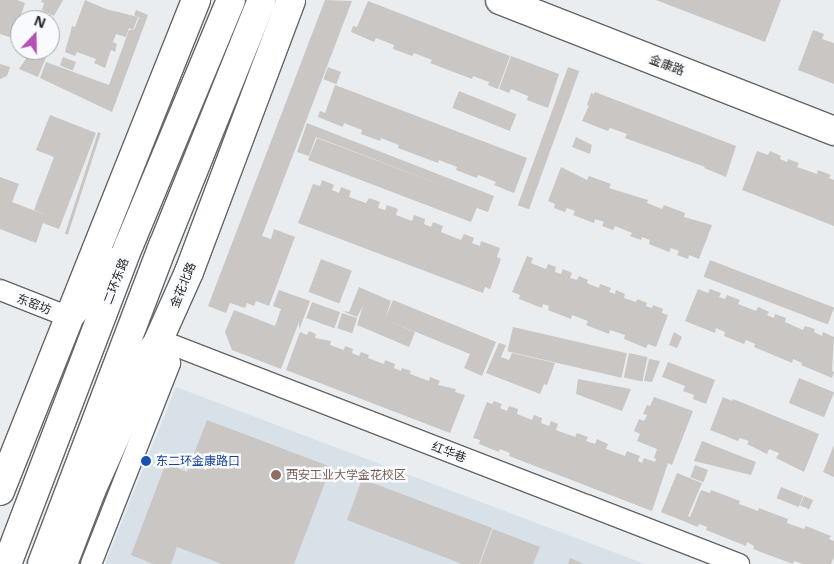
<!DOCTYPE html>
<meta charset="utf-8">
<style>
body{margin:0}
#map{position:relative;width:834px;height:564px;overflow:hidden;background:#eaedef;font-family:"Open Sans","Noto Sans SC",sans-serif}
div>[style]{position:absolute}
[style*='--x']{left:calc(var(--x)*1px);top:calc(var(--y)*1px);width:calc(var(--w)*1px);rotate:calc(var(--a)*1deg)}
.built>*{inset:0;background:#d8e1e8}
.building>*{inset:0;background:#c9c6c4;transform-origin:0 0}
.roads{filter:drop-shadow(1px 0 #636567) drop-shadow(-1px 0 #636567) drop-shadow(0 1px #636567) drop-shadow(0 -1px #636567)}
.street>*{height:20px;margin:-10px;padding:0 10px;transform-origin:10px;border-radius:10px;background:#fff}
.secondary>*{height:28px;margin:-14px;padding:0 14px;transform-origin:14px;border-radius:14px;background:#fff}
.highway>*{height:28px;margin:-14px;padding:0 14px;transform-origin:14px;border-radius:14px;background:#fff}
.dots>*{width:14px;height:14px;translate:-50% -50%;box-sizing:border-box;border:2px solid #f8fafd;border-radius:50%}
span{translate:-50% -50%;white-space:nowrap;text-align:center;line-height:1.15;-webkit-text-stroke:5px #f8fafd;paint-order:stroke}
.street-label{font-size:12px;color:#252627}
.transit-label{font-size:12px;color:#164399}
.left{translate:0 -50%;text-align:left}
.education-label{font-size:12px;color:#785e54}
.north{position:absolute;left:10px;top:10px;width:50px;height:50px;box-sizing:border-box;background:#f8fafd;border:1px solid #a4a5a7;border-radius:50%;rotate:21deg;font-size:14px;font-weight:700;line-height:20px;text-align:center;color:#252627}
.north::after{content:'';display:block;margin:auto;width:18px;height:22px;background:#b650b4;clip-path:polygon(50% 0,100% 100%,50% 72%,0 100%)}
</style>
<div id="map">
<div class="built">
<i style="clip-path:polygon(176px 387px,645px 564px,105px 564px)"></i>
</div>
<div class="building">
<i style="clip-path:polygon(0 0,17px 0,25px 3px,13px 38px,0 34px)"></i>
<i style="clip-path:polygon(42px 0,63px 0,54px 16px,42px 10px,44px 3px,41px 2px)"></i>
<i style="clip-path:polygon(85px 0,106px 9px,138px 17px,133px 30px,129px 28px,126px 37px,116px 34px,113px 42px,117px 44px,115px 52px,111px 50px,105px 68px,94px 63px,96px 59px,77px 52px,75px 56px,65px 52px,72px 26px,75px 27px)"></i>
<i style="clip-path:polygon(325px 0,352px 1px,262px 236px,271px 239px,274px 229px,295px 237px,269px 306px,256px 301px,254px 306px,247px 303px,245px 308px,230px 303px,226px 313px,208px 306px)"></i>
<i style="clip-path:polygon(656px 0,781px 0,765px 42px)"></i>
<i style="clip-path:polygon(368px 1px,510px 56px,498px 89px,488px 85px,489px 82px,473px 76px,472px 79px,430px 63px,432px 60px,414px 53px,412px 56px,393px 49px,394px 45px,376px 38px,374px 42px,351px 32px,353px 26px,357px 27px)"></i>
<i style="clip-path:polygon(136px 10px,148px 15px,112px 112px,40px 78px,46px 62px,109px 85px,129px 30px,134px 30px,139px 18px,142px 19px,134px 15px)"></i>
<i style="clip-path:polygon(813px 30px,824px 34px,822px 39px,834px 43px,834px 84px,798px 70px)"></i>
<i style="clip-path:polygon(50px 38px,57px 41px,54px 50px,50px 49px)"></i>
<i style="clip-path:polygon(32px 50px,49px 50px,38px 77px,19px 69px)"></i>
<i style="clip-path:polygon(511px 56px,559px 74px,548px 108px,527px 100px,528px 96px,511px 89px,509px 93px,499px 89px)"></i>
<i style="left:63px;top:57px;width:14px;height:9px;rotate:21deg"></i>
<i style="clip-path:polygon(0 64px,10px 67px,7px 76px,0 79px)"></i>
<i style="left:328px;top:67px;width:14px;height:13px;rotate:21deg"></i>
<i style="left:568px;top:67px;width:12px;height:147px;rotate:20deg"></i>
<i style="clip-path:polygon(335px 85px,527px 158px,514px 193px,494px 185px,496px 182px,478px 175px,477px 178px,456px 170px,457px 167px,439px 160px,438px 163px,398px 148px,399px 145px,381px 138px,380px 141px,361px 134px,362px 130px,344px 123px,343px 127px,318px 117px,320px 111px,325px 113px)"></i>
<i style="left:459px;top:91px;width:62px;height:18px;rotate:22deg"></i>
<i style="clip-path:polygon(595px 92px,736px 146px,726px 177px,704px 168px,705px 167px,625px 138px,627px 134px,610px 128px,608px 131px,582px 121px)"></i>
<i style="left:591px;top:93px;width:3px;height:13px;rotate:18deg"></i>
<i style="clip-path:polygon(50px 115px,96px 133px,59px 229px,43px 223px,36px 243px,0 229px,0 177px,19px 184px,12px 202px,48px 216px,34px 210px,54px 157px,36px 150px)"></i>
<i style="clip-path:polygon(307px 123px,494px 196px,488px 212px,477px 208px,480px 200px,471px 222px,308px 160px,317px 138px,468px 195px,316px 137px,309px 156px,297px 152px)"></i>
<i style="left:98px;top:132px;width:3px;height:107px;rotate:18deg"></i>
<i style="clip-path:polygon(576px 137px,592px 145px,590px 154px,572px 147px)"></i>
<i style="clip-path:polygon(757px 151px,768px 155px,770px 151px,781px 156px,780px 159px,787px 162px,788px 159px,799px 163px,797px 167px,817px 174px,818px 170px,831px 175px,829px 178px,834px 180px,834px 226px,742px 190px)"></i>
<i style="clip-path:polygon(561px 167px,587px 180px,589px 176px,611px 184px,609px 188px,648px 200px,647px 203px,662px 209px,664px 205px,685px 213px,684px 217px,712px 225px,699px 259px,689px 255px,688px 259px,677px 255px,679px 251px,671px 248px,669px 252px,649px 244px,650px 240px,642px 237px,641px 240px,630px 236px,632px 233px,615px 226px,613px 230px,602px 226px,604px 222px,595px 219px,594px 223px,573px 215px,575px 211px,567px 208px,565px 212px,554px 208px,555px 204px,548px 201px)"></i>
<i style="clip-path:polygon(322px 180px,334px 185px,332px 190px,339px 193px,341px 187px,351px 191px,349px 197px,366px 203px,369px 198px,380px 202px,378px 208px,385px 210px,387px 205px,398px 209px,396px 215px,412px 221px,414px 215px,425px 219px,424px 224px,431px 227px,433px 222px,443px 226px,441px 232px,461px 240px,464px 234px,474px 238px,472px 243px,480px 246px,481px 241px,500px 248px,497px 257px,501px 259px,490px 289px,485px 287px,483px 293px,298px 223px,313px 184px,320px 186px)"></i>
<i style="clip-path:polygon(527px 256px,533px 258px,531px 263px,546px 269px,548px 264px,556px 267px,555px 272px,561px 274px,563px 269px,572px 273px,570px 278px,577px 280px,579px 276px,588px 280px,587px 283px,599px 288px,600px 284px,611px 288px,609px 292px,615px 294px,616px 290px,625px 294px,624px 298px,636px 302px,637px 299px,647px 303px,646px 306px,652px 308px,653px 305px,663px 309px,662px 313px,668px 315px,656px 347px,648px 344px,646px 348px,624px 339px,625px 335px,610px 330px,609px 334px,586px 325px,588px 321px,572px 315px,571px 319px,548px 310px,549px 306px,543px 304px,542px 308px,519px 299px,520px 295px,512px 292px)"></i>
<i style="left:321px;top:259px;width:33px;height:35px;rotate:21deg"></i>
<i style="left:710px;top:260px;width:133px;height:18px;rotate:21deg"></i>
<i style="clip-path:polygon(359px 287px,391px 301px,386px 317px,393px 300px,496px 342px,482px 376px,464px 368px,470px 354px,384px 319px,415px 332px,409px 347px,357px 325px,363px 306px,357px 317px,342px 311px,349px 312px)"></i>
<i style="clip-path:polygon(698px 289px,708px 293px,710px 289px,721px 293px,719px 297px,725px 299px,727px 295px,740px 300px,738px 304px,756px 311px,758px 307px,769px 312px,767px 315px,774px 318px,775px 314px,786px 318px,785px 322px,803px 330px,805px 326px,815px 329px,814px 332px,822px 336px,823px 332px,834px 337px,832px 371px,834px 372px,832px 378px,801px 365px,802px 363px,793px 359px,792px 363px,754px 347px,755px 344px,746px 340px,744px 344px,724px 336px,725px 332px,716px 328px,715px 333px,685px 321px)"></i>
<i style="clip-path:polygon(279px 290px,310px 301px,299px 330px,299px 322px,281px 369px,232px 350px,225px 332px,234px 310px,275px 326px,281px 309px,273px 306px)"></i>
<i style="left:312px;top:302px;width:30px;height:17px;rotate:20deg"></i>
<i style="left:342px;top:313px;width:16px;height:16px;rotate:18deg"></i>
<i style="left:513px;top:327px;width:117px;height:25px;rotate:13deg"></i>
<i style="clip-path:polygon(309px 331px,316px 334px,315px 338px,331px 341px,330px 345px,344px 350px,345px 346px,353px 349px,352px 353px,359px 356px,361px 352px,369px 355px,368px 358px,384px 364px,385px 360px,395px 364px,394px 368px,401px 371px,402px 368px,411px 371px,410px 374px,429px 381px,430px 377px,440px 381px,438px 385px,456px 389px,455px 392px,465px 395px,450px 433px,286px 370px,300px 332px,307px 335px)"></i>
<i style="clip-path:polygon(674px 332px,682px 337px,677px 348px,669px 345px)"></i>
<i style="clip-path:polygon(499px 343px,506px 345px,501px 357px,509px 360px,512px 353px,555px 363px,547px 385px,544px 384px,540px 394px,486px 373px)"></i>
<i style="left:629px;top:353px;width:19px;height:25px;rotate:12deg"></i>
<i style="clip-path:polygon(649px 359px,660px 361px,652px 382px,644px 381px)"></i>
<i style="clip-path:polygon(668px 362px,715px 380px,706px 404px,693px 399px,694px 395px,683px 391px,685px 386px,662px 377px)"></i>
<i style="left:799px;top:378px;width:38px;height:27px;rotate:22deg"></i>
<i style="clip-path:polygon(578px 379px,631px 389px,622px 411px,576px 394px)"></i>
<i style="clip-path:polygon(654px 397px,693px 411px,672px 465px,668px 463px,652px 511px,509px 456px,510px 453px,500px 449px,499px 452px,479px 444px,480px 440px,473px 438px,487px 402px,492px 404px,494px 401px,502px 404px,500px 408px,507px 411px,509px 406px,518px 409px,517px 414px,532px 420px,534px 415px,542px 418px,541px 423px,549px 426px,551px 421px,558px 424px,556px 430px,575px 437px,577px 433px,588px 437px,586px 441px,595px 444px,597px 439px,608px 444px,606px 449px,625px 456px,627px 451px,640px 456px,638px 461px,642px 463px,644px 458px,655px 462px,656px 459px,654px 458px,657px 449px,637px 441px,640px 434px,634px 431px,639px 419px,644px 421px,647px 415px,643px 414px,647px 405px,650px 406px)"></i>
<i style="clip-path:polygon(723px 397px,732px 401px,733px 399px,819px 434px,804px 472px,776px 458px,779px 453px,769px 449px,767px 454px,747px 444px,749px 441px,740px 438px,738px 441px,710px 430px)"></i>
<i style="clip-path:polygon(207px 420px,331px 467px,294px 564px,222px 564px,177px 547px,171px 564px,153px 564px,131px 555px,166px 463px,187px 472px)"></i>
<i style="clip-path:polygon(702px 441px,756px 462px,751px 475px,694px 461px)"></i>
<i style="clip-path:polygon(834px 445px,834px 477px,823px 472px)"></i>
<i style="left:695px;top:465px;width:14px;height:13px;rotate:21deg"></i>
<i style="clip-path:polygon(677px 473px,702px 483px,688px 516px,690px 517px,701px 490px,710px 493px,711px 490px,740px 501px,739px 504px,758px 511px,759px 508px,788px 519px,787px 523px,804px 529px,806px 526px,831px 536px,829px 539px,834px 541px,834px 557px,831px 564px,803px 564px,794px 561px,793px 564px,753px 549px,754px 546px,747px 542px,746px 546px,706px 530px,707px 527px,699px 524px,698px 527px,661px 512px)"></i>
<i style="clip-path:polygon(362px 479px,492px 528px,479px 564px,462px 564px,347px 520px)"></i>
<i style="left:781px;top:487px;width:24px;height:12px;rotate:22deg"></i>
<i style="left:804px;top:496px;width:10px;height:10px;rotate:24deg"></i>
<i style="clip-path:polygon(493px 529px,540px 547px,533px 564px,480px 564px)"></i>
<i style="clip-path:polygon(570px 558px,584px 564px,568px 564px)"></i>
</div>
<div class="roads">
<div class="street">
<i style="--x:0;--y:290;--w:74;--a:21.4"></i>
<i style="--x:160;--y:340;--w:621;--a:21.15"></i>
<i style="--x:91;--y:564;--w:216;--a:-68.5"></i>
<i style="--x:170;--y:363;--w:25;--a:-113"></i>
</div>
<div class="secondary">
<i style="--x:500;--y:0;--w:359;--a:21.4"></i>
<i style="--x:0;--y:491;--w:529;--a:-68.24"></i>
<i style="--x:63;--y:564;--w:78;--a:-69"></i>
<i style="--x:91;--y:491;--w:240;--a:-65.9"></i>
<i style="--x:189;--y:272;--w:290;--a:-69.4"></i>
</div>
<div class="highway">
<i style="--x:69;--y:317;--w:72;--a:-50.1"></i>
<i style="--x:115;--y:397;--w:73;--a:-51.7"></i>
<i style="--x:7;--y:564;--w:342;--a:-69.1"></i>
<i style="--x:129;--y:245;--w:265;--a:-67.4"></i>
<i style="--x:42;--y:564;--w:340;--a:-69.2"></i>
<i style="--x:163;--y:246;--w:265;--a:-68.1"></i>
</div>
</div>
<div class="dots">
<i style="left:146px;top:461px;background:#1a4fb4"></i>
<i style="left:276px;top:475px;background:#8d6e63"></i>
</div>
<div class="street-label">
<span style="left:667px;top:65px;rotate:21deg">金康路</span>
<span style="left:116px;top:281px;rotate:-69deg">二环东路</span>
<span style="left:183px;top:285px;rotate:-68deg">金花北路</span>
<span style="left:34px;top:304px;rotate:21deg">东窑坊</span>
<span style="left:449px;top:452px;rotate:21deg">红华巷</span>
</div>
<div class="transit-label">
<span class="left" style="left:156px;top:461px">东二环金康路口</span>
</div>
<div class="education-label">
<span class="left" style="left:286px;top:475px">西安工业大学金花校区</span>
</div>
<div class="north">N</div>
</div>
